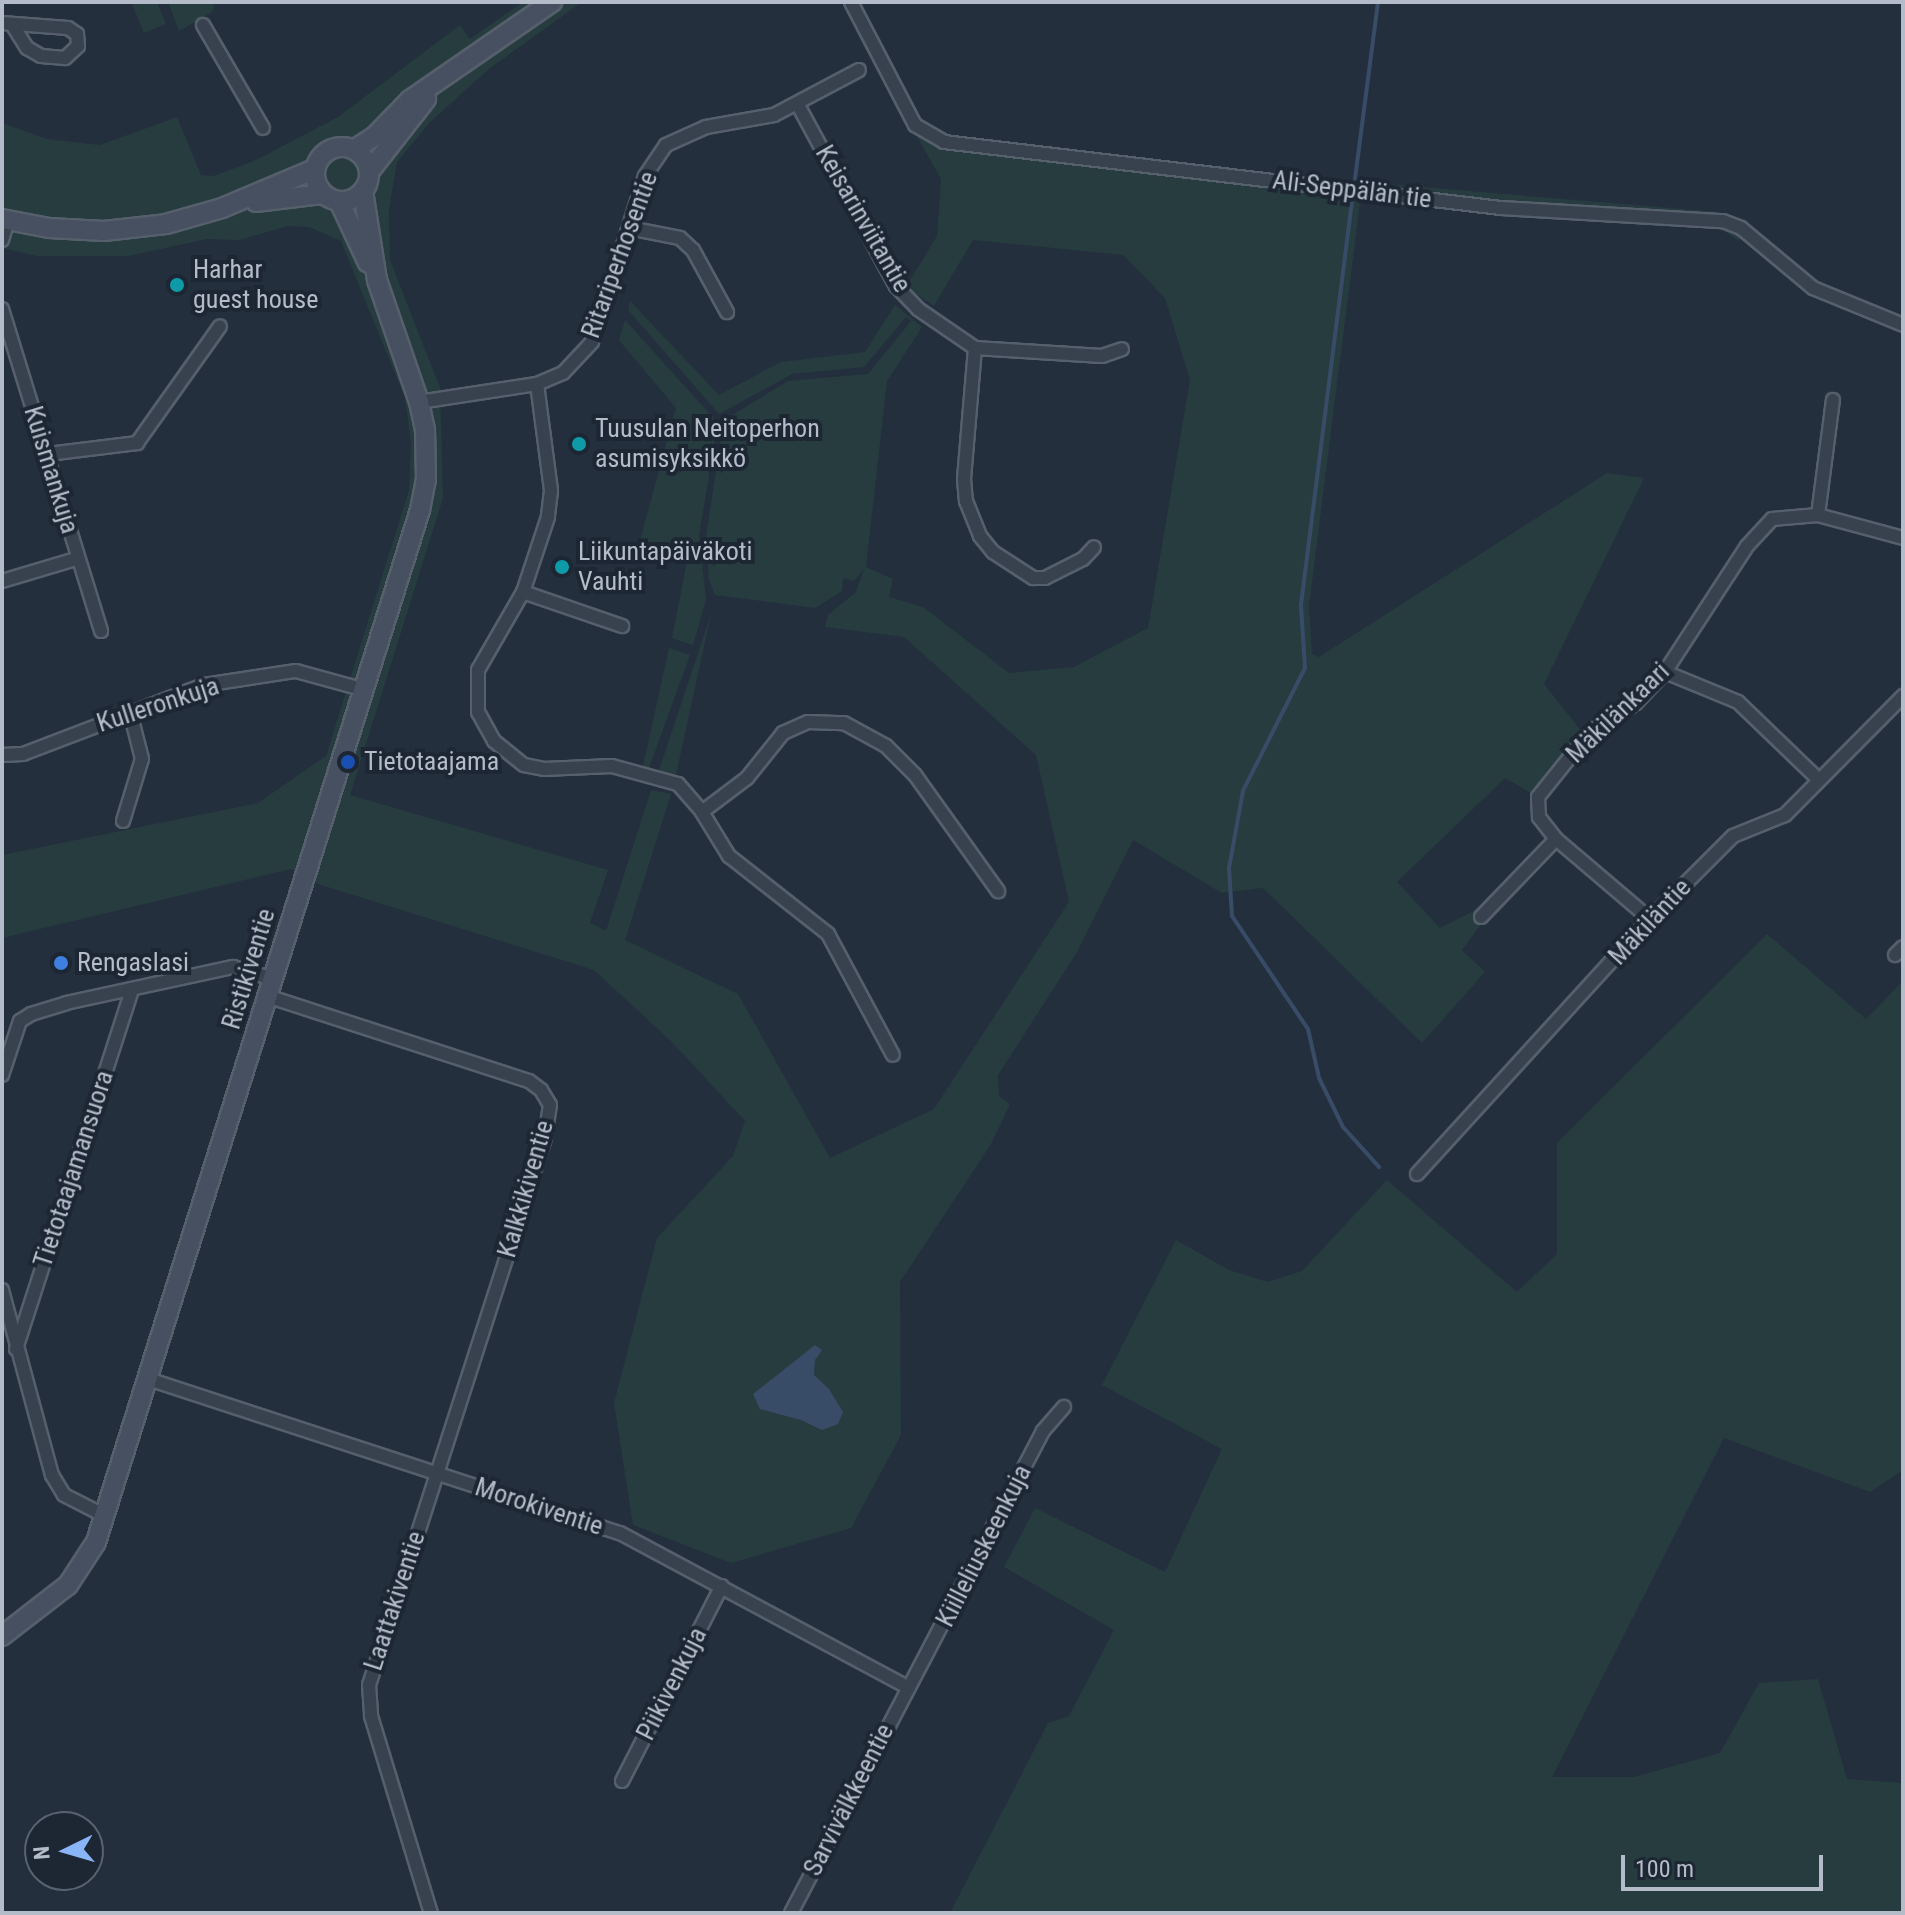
<!DOCTYPE html>
<meta charset="utf-8">
<style>
body{margin:0}
#map{position:relative;width:1905px;height:1915px;overflow:hidden;background:#242f3e;font-family:"Roboto Condensed",sans-serif}
div>[style]{position:absolute}
[style*='--x']{left:calc(var(--x)*1px);top:calc(var(--y)*1px);width:calc(var(--w)*1px);rotate:calc(var(--a)*1deg)}
.green>*{inset:0;background:#263c3f}
.water>*{inset:0;background:#394c67}
.stream>*{height:4px;margin:-2px;padding:0 2px;transform-origin:2px;border-radius:2px;background:#394c67}
.roads{filter:drop-shadow(2px 0 #565f6c) drop-shadow(-2px 0 #565f6c) drop-shadow(0 2px #565f6c) drop-shadow(0 -2px #565f6c)}
.street>*{height:12px;margin:-6px;padding:0 6px;transform-origin:6px;border-radius:6px;background:#38414e}
.secondary>*{height:18px;margin:-9px;padding:0 9px;transform-origin:9px;border-radius:9px;background:#465061}
.secondary>.ring{margin:-9px;padding:0;box-sizing:content-box;background:none;border:18px solid #465061;border-radius:50%}
.dots>*{width:22px;height:22px;translate:-50% -50%;box-sizing:border-box;border:4px solid #1d2633;border-radius:50%}
span{translate:-50% -50%;white-space:nowrap;text-align:center;line-height:1.15;-webkit-text-stroke:8px #1d2633;paint-order:stroke}
.street-label{font-size:26px;color:#b4bcc9}
.poi-label{font-size:26px;color:#b4bcc9}
.left{translate:0 -50%;text-align:left}
.frame{position:absolute;inset:0;border:4px solid #b4bcc9;pointer-events:none}
.north{position:absolute;left:24px;top:1811px;width:80px;height:80px;box-sizing:border-box;background:#1d2633;border:2px solid #59626f;border-radius:50%;rotate:265deg;font-size:22px;font-weight:700;line-height:32px;text-align:center;color:#b4bcc9}
.north::after{content:'';display:block;margin:auto;width:28px;height:36px;background:#8ab4f8;clip-path:polygon(50% 0,100% 100%,50% 72%,0 100%)}
.scale{position:absolute;left:1621px;top:1855px;width:202px;height:36px;box-sizing:border-box;border:4px solid #b4bcc9;border-top:0;padding-left:10px;font-size:24px;line-height:28px;white-space:nowrap;color:#b4bcc9;-webkit-text-stroke:6px #1d2633;paint-order:stroke}
</style>
<div id="map">
<div class="green">
<i style="clip-path:polygon(131px 2px,157px 2px,166px 24px,144px 33px)"></i>
<i style="clip-path:polygon(168px 2px,215px 2px,212px 12px,179px 31px)"></i>
<i style="clip-path:polygon(523px 2px,582px 2px,490px 68px,430px 122px,397px 162px,389px 209px,390px 260px,440px 388px,443px 498px,350px 795px,608px 870px,590px 923px,606px 931px,651px 790px,671px 794px,625px 940px,738px 994px,830px 1158px,934px 1109px,1069px 902px,1036px 755px,904px 637px,825px 627px,828px 615px,856px 592px,864px 569px,854px 581px,843px 578px,842px 591px,815px 608px,715px 595px,709px 580px,706px 536px,724px 420px,788px 381px,868px 374px,911px 321px,906px 317px,864px 367px,792px 374px,719px 414px,628px 310px,630px 301px,719px 395px,781px 362px,865px 352px,895px 305px,922px 327px,887px 381px,866px 567px,893px 579px,889px 597px,923px 607px,1009px 673px,1074px 667px,1148px 628px,1190px 380px,1165px 298px,1123px 255px,973px 240px,934px 306px,906px 287px,937px 236px,941px 179px,915px 133px,1194px 168px,1719px 212px,1746px 220px,1739px 241px,1717px 226px,1360px 202px,1309px 606px,1312px 654px,1319px 657px,1607px 473px,1644px 478px,1544px 684px,1586px 737px,1538px 797px,1505px 778px,1397px 882px,1440px 928px,1475px 910px,1481px 917px,1484px 920px,1462px 950px,1485px 972px,1422px 1043px,1263px 888px,1222px 893px,1133px 840px,1077px 952px,998px 1075px,999px 1096px,1010px 1104px,991px 1144px,900px 1282px,901px 1435px,851px 1528px,731px 1563px,633px 1525px,614px 1403px,657px 1238px,733px 1156px,745px 1121px,672px 1042px,594px 970px,321px 885px,291px 869px,2px 938px,2px 855px,258px 803px,326px 756px,409px 490px,411px 442px,405px 398px,341px 241px,309px 227px,288px 226px,239px 240px,207px 239px,128px 256px,37px 256px,2px 248px,2px 123px,47px 139px,100px 145px,177px 117px,201px 175px,214px 176px,256px 160px,338px 117px,460px 25px,470px 39px)"></i>
<i style="clip-path:polygon(625px 320px,718px 423px,699px 536px,706px 600px,693px 645px,672px 638px,688px 556px,639px 544px,676px 408px,619px 340px)"></i>
<i style="clip-path:polygon(711px 614px,676px 775px,659px 770px)"></i>
<i style="clip-path:polygon(669px 648px,690px 655px,649px 768px,643px 766px)"></i>
<i style="clip-path:polygon(1767px 934px,1866px 1019px,1903px 981px,1903px 1470px,1870px 1492px,1724px 1438px,1552px 1777px,1634px 1777px,1720px 1753px,1759px 1683px,1818px 1679px,1847px 1779px,1903px 1783px,1903px 1913px,950px 1913px,1048px 1723px,1069px 1716px,1114px 1630px,1004px 1567px,1035px 1508px,1165px 1572px,1222px 1449px,1102px 1385px,1176px 1240px,1229px 1270px,1268px 1282px,1302px 1271px,1387px 1180px,1517px 1292px,1557px 1254px,1557px 1143px)"></i>
</div>
<div class="water">
<i style="clip-path:polygon(815px 1345px,822px 1350px,815px 1360px,814px 1375px,829px 1389px,843px 1412px,838px 1424px,822px 1430px,801px 1420px,760px 1409px,753px 1394px)"></i>
</div>
<div class="stream">
<i style="--x:1355;--y:179;--w:178;--a:-82.6"></i>
<i style="--x:1352;--y:201;--w:408;--a:97.2"></i>
<i style="--x:1301;--y:606;--w:62;--a:86.3"></i>
<i style="--x:1305;--y:668;--w:138;--a:116.8"></i>
<i style="--x:1243;--y:791;--w:78;--a:100.3"></i>
<i style="--x:1229;--y:868;--w:48;--a:86.4"></i>
<i style="--x:1232;--y:916;--w:136;--a:56.1"></i>
<i style="--x:1308;--y:1029;--w:50;--a:77.3"></i>
<i style="--x:1319;--y:1078;--w:55;--a:63.9"></i>
<i style="--x:1343;--y:1127;--w:54;--a:48"></i>
</div>
<div class="roads">
<div class="street">
<i style="--x:851;--y:2;--w:139;--a:62.5"></i>
<i style="--x:915;--y:125;--w:34;--a:30"></i>
<i style="--x:944;--y:142;--w:561;--a:6.76"></i>
<i style="--x:1501;--y:208;--w:222;--a:3.4"></i>
<i style="--x:1723;--y:221;--w:19;--a:21"></i>
<i style="--x:1741;--y:228;--w:94;--a:39.8"></i>
<i style="--x:1813;--y:288;--w:97;--a:22.3"></i>
<i style="--x:2;--y:23;--w:66;--a:4.3"></i>
<i style="--x:68;--y:28;--w:11;--a:34"></i>
<i style="--x:77;--y:34;--w:12;--a:85"></i>
<i style="--x:78;--y:46;--w:18;--a:137"></i>
<i style="--x:65;--y:58;--w:24;--a:-175"></i>
<i style="--x:41;--y:56;--w:16;--a:-150"></i>
<i style="--x:27;--y:48;--w:26;--a:-122"></i>
<i style="--x:203;--y:25;--w:119;--a:59.8"></i>
<i style="--x:798;--y:105;--w:206;--a:61.6"></i>
<i style="--x:896;--y:286;--w:32;--a:46"></i>
<i style="--x:918;--y:309;--w:69;--a:34.4"></i>
<i style="--x:975;--y:348;--w:127;--a:3.6"></i>
<i style="--x:1102;--y:356;--w:21;--a:-19"></i>
<i style="--x:629;--y:228;--w:52;--a:11.1"></i>
<i style="--x:680;--y:238;--w:18;--a:43"></i>
<i style="--x:693;--y:250;--w:71;--a:61.3"></i>
<i style="--x:2;--y:240;--w:21;--a:-73"></i>
<i style="--x:2;--y:309;--w:337;--a:72.9"></i>
<i style="--x:975;--y:348;--w:131;--a:94.8"></i>
<i style="--x:964;--y:479;--w:22;--a:85"></i>
<i style="--x:966;--y:501;--w:38;--a:68"></i>
<i style="--x:980;--y:536;--w:21;--a:51"></i>
<i style="--x:993;--y:552;--w:48;--a:33"></i>
<i style="--x:1033;--y:578;--w:12;--a:0"></i>
<i style="--x:1045;--y:578;--w:42;--a:-26.6"></i>
<i style="--x:1083;--y:559;--w:16;--a:-47"></i>
<i style="--x:537;--y:384;--w:108;--a:82.5"></i>
<i style="--x:551;--y:491;--w:26;--a:97"></i>
<i style="--x:548;--y:517;--w:79;--a:108.4"></i>
<i style="--x:523;--y:592;--w:90;--a:120"></i>
<i style="--x:478;--y:670;--w:42;--a:90"></i>
<i style="--x:478;--y:712;--w:33;--a:61"></i>
<i style="--x:494;--y:741;--w:38;--a:39"></i>
<i style="--x:524;--y:765;--w:20;--a:11"></i>
<i style="--x:544;--y:769;--w:68;--a:-2.5"></i>
<i style="--x:612;--y:766;--w:68;--a:15.3"></i>
<i style="--x:678;--y:784;--w:37;--a:49"></i>
<i style="--x:702;--y:812;--w:52;--a:58.5"></i>
<i style="--x:729;--y:856;--w:126;--a:38.2"></i>
<i style="--x:828;--y:934;--w:137;--a:61.8"></i>
<i style="--x:419;--y:402;--w:119;--a:-8.7"></i>
<i style="--x:537;--y:384;--w:28;--a:-23"></i>
<i style="--x:563;--y:373;--w:42;--a:-46.9"></i>
<i style="--x:592;--y:342;--w:174;--a:-72.3"></i>
<i style="--x:645;--y:176;--w:37;--a:-56"></i>
<i style="--x:666;--y:145;--w:44;--a:-24.2"></i>
<i style="--x:706;--y:127;--w:69;--a:-10"></i>
<i style="--x:774;--y:115;--w:96;--a:-27.9"></i>
<i style="--x:48;--y:454;--w:90;--a:-7"></i>
<i style="--x:137;--y:443;--w:143;--a:-54.6"></i>
<i style="--x:1818;--y:515;--w:116;--a:-82.6"></i>
<i style="--x:2;--y:581;--w:77;--a:-16.6"></i>
<i style="--x:523;--y:592;--w:105;--a:19"></i>
<i style="--x:1665;--y:672;--w:79;--a:22.3"></i>
<i style="--x:1738;--y:702;--w:111;--a:43.9"></i>
<i style="--x:2;--y:755;--w:21;--a:-3"></i>
<i style="--x:23;--y:754;--w:194;--a:-20.9"></i>
<i style="--x:204;--y:685;--w:93;--a:-8.7"></i>
<i style="--x:296;--y:671;--w:68;--a:15.3"></i>
<i style="--x:702;--y:812;--w:56;--a:-37.1"></i>
<i style="--x:747;--y:778;--w:58;--a:-51.3"></i>
<i style="--x:783;--y:733;--w:27;--a:-24"></i>
<i style="--x:808;--y:722;--w:36;--a:2"></i>
<i style="--x:844;--y:723;--w:48;--a:28.7"></i>
<i style="--x:886;--y:746;--w:41;--a:45"></i>
<i style="--x:915;--y:775;--w:143;--a:54.4"></i>
<i style="--x:123;--y:821;--w:65;--a:-73"></i>
<i style="--x:142;--y:759;--w:49;--a:-104.3"></i>
<i style="--x:1481;--y:917;--w:108;--a:-46.1"></i>
<i style="--x:1650;--y:919;--w:123;--a:-139.6"></i>
<i style="--x:1556;--y:839;--w:28;--a:-128"></i>
<i style="--x:1539;--y:817;--w:20;--a:-93"></i>
<i style="--x:1538;--y:797;--w:83;--a:-51.3"></i>
<i style="--x:1590;--y:732;--w:54;--a:-32.2"></i>
<i style="--x:1636;--y:703;--w:42;--a:-46.9"></i>
<i style="--x:1665;--y:672;--w:150;--a:-56.9"></i>
<i style="--x:1747;--y:546;--w:37;--a:-47"></i>
<i style="--x:1772;--y:519;--w:46;--a:-5"></i>
<i style="--x:1818;--y:515;--w:88;--a:15.1"></i>
<i style="--x:1895;--y:955;--w:11;--a:-45"></i>
<i style="--x:267;--y:996;--w:275;--a:18"></i>
<i style="--x:529;--y:1081;--w:15;--a:37"></i>
<i style="--x:541;--y:1090;--w:17;--a:59"></i>
<i style="--x:550;--y:1105;--w:36;--a:99"></i>
<i style="--x:544;--y:1141;--w:571;--a:107.83"></i>
<i style="--x:369;--y:1685;--w:31;--a:86"></i>
<i style="--x:371;--y:1716;--w:206;--a:73.1"></i>
<i style="--x:2;--y:1075;--w:57;--a:-71.6"></i>
<i style="--x:20;--y:1021;--w:13;--a:-32"></i>
<i style="--x:31;--y:1014;--w:37;--a:-17"></i>
<i style="--x:66;--y:1003;--w:171;--a:-12.2"></i>
<i style="--x:233;--y:967;--w:42;--a:16.7"></i>
<i style="--x:1417;--y:1174;--w:345;--a:-47.6"></i>
<i style="--x:1650;--y:919;--w:117;--a:-45"></i>
<i style="--x:1733;--y:836;--w:56;--a:-22"></i>
<i style="--x:1785;--y:815;--w:168;--a:-45.2"></i>
<i style="--x:2;--y:1290;--w:192;--a:74.9"></i>
<i style="--x:52;--y:1475;--w:23;--a:59"></i>
<i style="--x:64;--y:1495;--w:46;--a:27.1"></i>
<i style="--x:16;--y:1349;--w:378;--a:-72.1"></i>
<i style="--x:148;--y:1379;--w:496;--a:18.1"></i>
<i style="--x:620;--y:1533;--w:326;--a:28.2"></i>
<i style="--x:622;--y:1781;--w:219;--a:-62.9"></i>
<i style="--x:791;--y:1913;--w:544;--a:-62.4"></i>
<i style="--x:1043;--y:1431;--w:32;--a:-49"></i>
</div>
<div class="secondary">
<i class="ring" style="left:315px;top:147px;width:36px;height:36px"></i>
<i style="--x:355;--y:149;--w:24;--a:-33"></i>
<i style="--x:375;--y:136;--w:50;--a:-45.8"></i>
<i style="--x:410;--y:100;--w:173;--a:-34.6"></i>
<i style="--x:369;--y:172;--w:93;--a:-52"></i>
<i style="--x:339;--y:201;--w:68;--a:64.9"></i>
<i style="--x:256;--y:202;--w:66;--a:-6.9"></i>
<i style="--x:2;--y:219;--w:48;--a:10.8"></i>
<i style="--x:49;--y:228;--w:55;--a:3.1"></i>
<i style="--x:104;--y:231;--w:62;--a:-6.4"></i>
<i style="--x:166;--y:224;--w:58;--a:-15.9"></i>
<i style="--x:222;--y:208;--w:101;--a:-22.8"></i>
<i style="--x:2;--y:1636;--w:83;--a:-37.7"></i>
<i style="--x:68;--y:1585;--w:51;--a:-56.9"></i>
<i style="--x:96;--y:1542;--w:1082;--a:-72.57"></i>
<i style="--x:420;--y:510;--w:31;--a:-79"></i>
<i style="--x:426;--y:480;--w:50;--a:-91.1"></i>
<i style="--x:425;--y:430;--w:29;--a:-102"></i>
<i style="--x:419;--y:402;--w:129;--a:-109"></i>
<i style="--x:377;--y:280;--w:90;--a:-98.9"></i>
</div>
</div>
<div class="dots">
<i style="left:177px;top:285px;background:#0f9aa8"></i>
<i style="left:579px;top:444px;background:#0f9aa8"></i>
<i style="left:562px;top:567px;background:#0f9aa8"></i>
<i style="left:348px;top:762px;background:#1a4fb4"></i>
<i style="left:61px;top:963px;background:#3f7fe0"></i>
</div>
<div class="street-label">
<span style="left:1352px;top:190px;rotate:7deg">Ali-Seppälän tie</span>
<span style="left:863px;top:219px;rotate:60deg">Keisarinviitantie</span>
<span style="left:620px;top:255px;rotate:-70deg">Ritariperhosentie</span>
<span style="left:51px;top:470px;rotate:73deg">Kuismankuja</span>
<span style="left:158px;top:705px;rotate:-18deg">Kulleronkuja</span>
<span style="left:1618px;top:713px;rotate:-44deg">Mäkilänkaari</span>
<span style="left:1650px;top:922px;rotate:-47deg">Mäkiläntie</span>
<span style="left:249px;top:969px;rotate:-73deg">Ristikiventie</span>
<span style="left:74px;top:1169px;rotate:-72deg">Tietotaajamansuora</span>
<span style="left:526px;top:1189px;rotate:-74deg">Kalkkikiventie</span>
<span style="left:539px;top:1507px;rotate:18deg">Morokiventie</span>
<span style="left:984px;top:1546px;rotate:-63deg">Kiilleliuskeenkuja</span>
<span style="left:395px;top:1601px;rotate:-72deg">Laattakiventie</span>
<span style="left:672px;top:1684px;rotate:-63deg">Piikivenkuja</span>
<span style="left:849px;top:1800px;rotate:-63deg">Sarvivälkkeentie</span>
</div>
<div class="poi-label">
<span class="left" style="left:193px;top:285px">Harhar<br>guest house</span>
<span class="left" style="left:595px;top:444px">Tuusulan Neitoperhon<br>asumisyksikkö</span>
<span class="left" style="left:578px;top:567px">Liikuntapäiväkoti<br>Vauhti</span>
<span class="left" style="left:364px;top:762px">Tietotaajama</span>
<span class="left" style="left:77px;top:963px">Rengaslasi</span>
</div>
<div class="frame"></div>
<div class="north">N</div>
<div class="scale">100 m</div>
</div>
